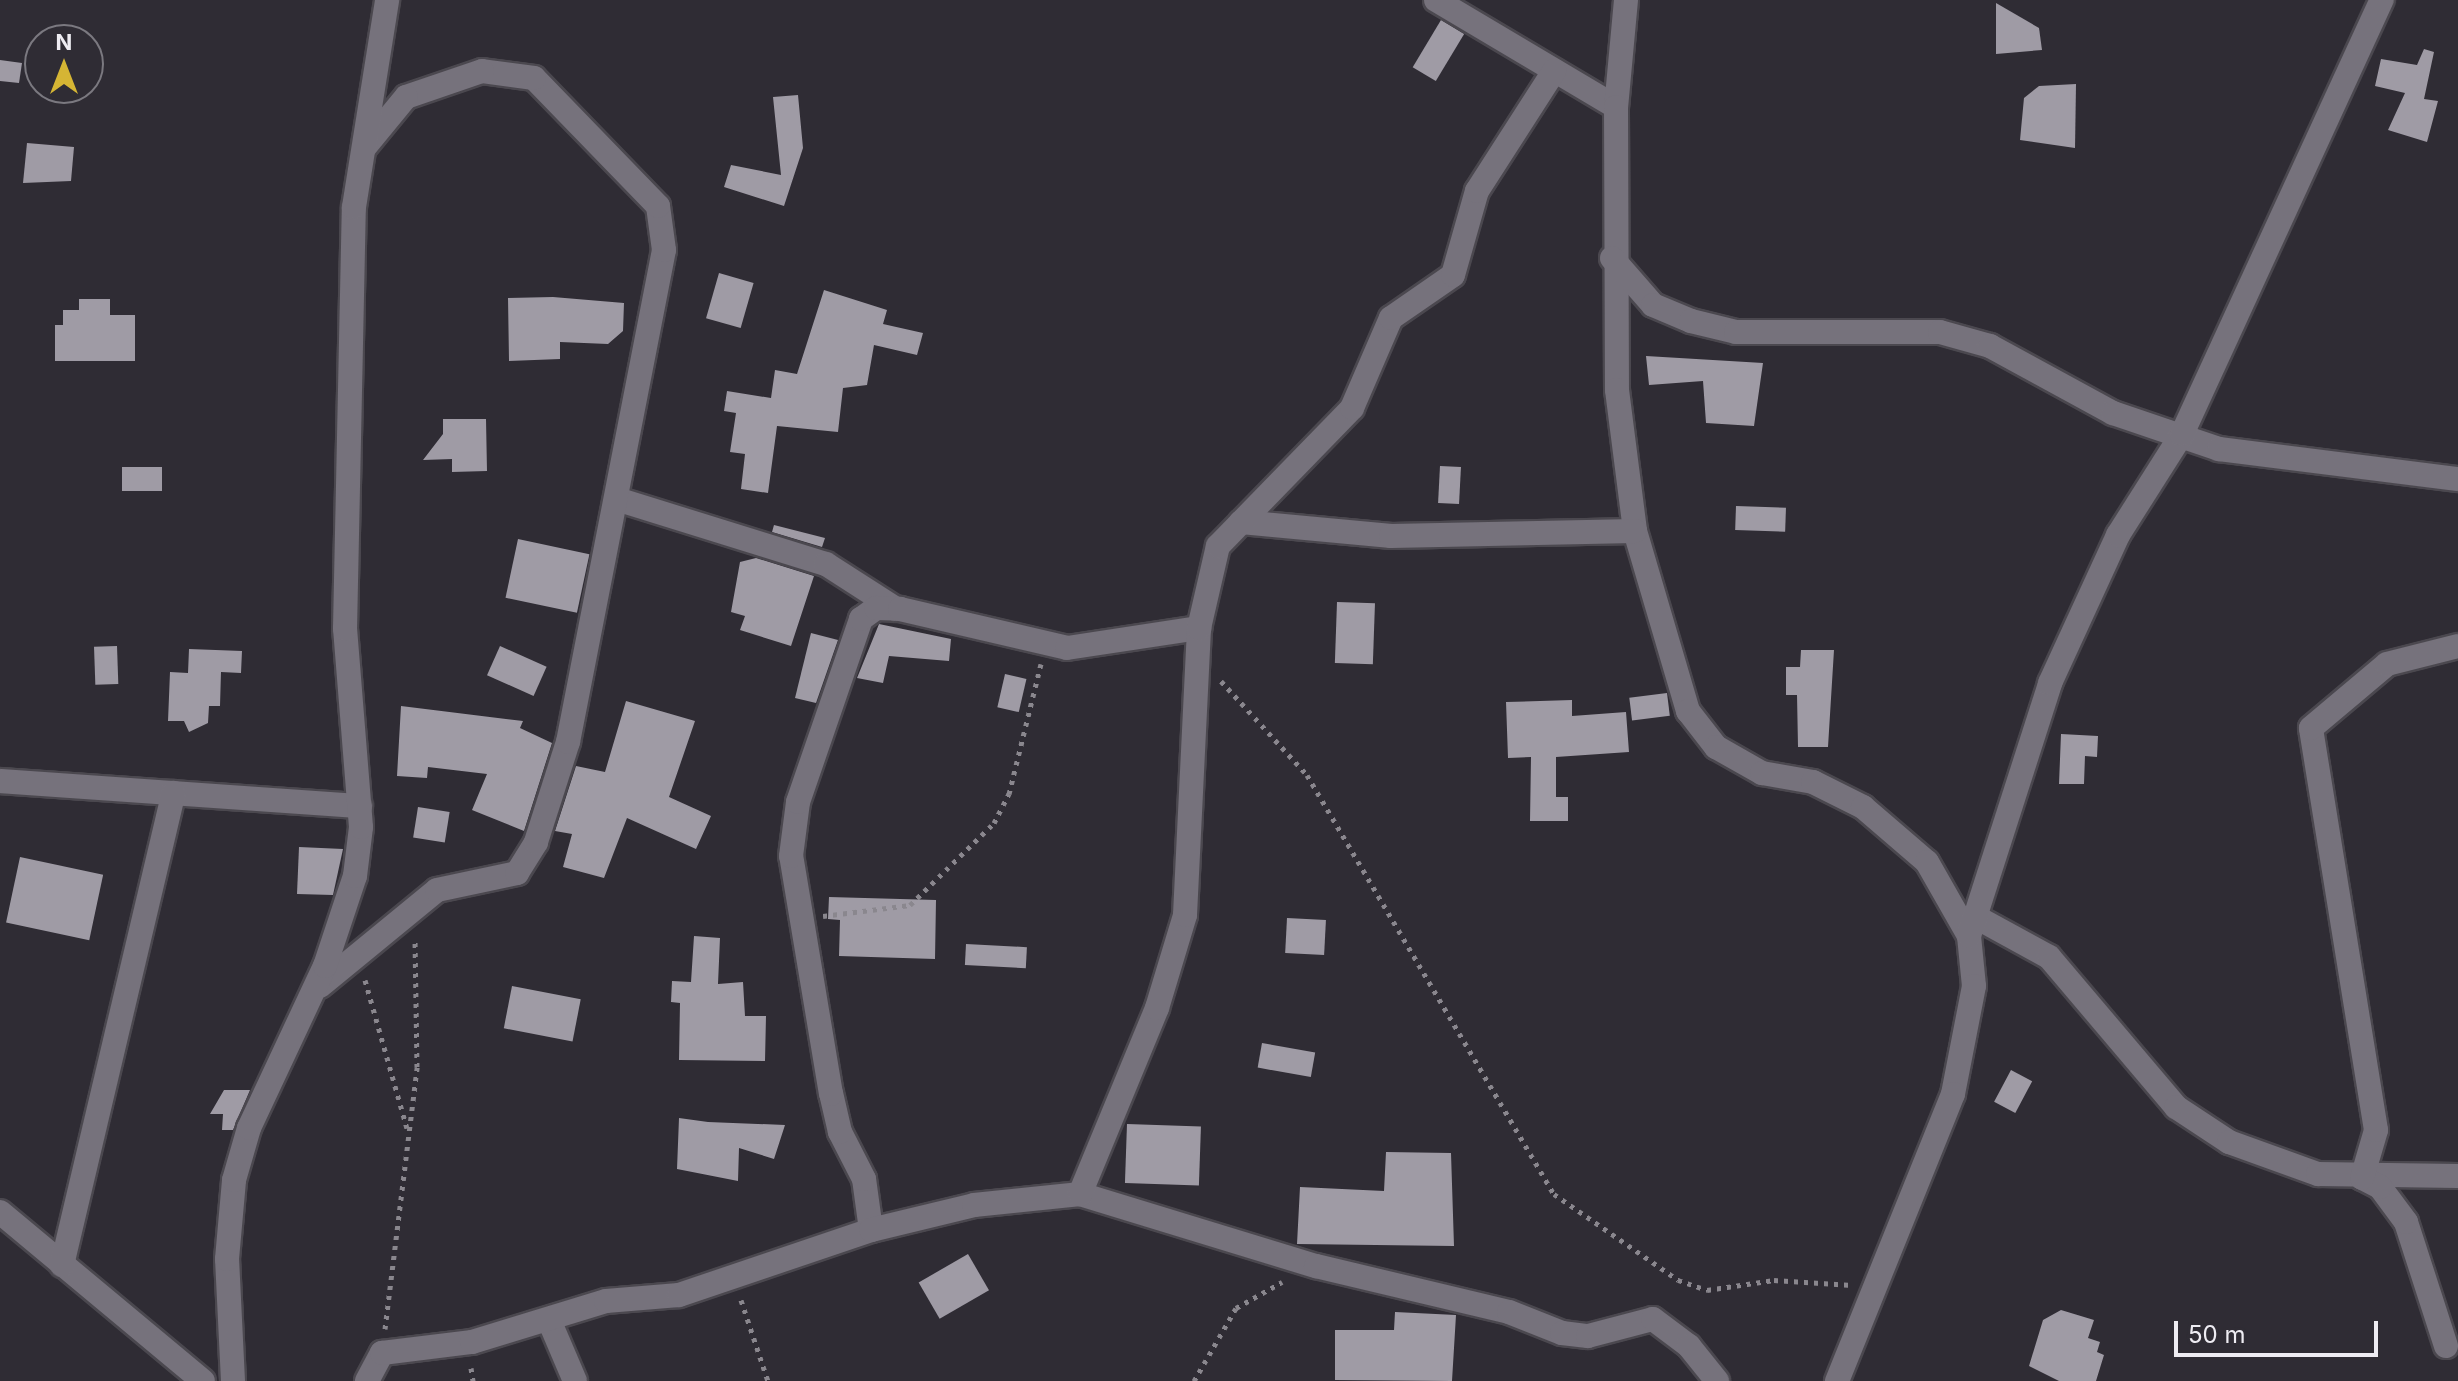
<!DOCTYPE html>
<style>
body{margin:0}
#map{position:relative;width:2458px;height:1381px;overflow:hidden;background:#2f2c34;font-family:Inter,sans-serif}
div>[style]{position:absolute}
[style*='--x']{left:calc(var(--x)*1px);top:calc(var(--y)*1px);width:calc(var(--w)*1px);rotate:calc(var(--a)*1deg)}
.building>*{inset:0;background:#9f9ba5;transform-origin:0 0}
.path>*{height:5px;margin-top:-2.5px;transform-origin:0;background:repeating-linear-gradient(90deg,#8a878e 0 4px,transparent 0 10px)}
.roads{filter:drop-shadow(2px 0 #4b484f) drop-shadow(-2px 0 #4b484f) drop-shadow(0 2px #4b484f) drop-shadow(0 -2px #4b484f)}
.street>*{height:24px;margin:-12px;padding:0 12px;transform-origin:12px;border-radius:12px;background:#76727c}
span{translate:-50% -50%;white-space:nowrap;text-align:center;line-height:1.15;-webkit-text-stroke:8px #2f2c34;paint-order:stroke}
.north{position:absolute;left:24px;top:24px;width:80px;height:80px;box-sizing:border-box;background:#2f2c34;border:2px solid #7b7980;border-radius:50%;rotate:0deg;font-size:22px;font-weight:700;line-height:32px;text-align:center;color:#eeecf2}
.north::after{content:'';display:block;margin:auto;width:28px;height:36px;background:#d5b534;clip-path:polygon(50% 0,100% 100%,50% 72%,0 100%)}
.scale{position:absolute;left:2174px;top:1321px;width:204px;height:36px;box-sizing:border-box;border:4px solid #eeecf2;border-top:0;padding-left:10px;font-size:24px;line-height:28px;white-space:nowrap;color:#eeecf2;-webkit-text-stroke:6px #2f2c34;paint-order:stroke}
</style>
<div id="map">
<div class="building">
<i style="clip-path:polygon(1996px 3px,2039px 28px,2042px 50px,1996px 54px)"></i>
<i style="left:1441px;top:20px;width:27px;height:55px;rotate:31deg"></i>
<i style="clip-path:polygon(2424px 49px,2434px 52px,2424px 99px,2438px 101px,2427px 142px,2388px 130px,2405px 93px,2375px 86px,2381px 59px,2417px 65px)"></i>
<i style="clip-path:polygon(0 60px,22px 63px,19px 83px,0 81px)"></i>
<i style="clip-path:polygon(2076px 84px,2075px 148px,2020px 140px,2024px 98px,2039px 86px)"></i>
<i style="clip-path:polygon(798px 95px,803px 148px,784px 206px,724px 187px,731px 165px,781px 175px,773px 97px)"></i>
<i style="clip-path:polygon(27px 143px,74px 147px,71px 181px,23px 183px)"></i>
<i style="left:719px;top:273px;width:36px;height:47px;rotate:16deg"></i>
<i style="clip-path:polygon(824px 290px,887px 310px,883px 324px,923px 333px,917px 355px,874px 345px,867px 385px,843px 388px,838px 432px,777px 426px,768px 493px,741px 489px,745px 454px,730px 452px,736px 413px,724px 411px,727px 391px,771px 398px,775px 370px,797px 374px)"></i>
<i style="clip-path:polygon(553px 297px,624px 303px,623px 331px,608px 344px,560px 342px,560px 359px,509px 361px,508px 298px)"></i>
<i style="clip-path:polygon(79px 299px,110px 299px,110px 315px,135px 315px,135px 361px,55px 361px,55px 325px,63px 325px,63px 310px,79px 310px)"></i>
<i style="clip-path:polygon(1646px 356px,1763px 363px,1754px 426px,1706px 423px,1703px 381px,1649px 385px)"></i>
<i style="clip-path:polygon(443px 419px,486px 419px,487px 471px,452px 472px,452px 459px,423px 460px,443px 434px)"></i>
<i style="left:1440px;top:466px;width:21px;height:37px;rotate:3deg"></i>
<i style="left:122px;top:467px;width:40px;height:24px"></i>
<i style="left:1736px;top:506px;width:50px;height:24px;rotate:2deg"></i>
<i style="clip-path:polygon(774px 525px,825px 538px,822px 547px,772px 532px)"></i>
<i style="left:518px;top:539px;width:73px;height:60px;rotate:12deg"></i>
<i style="clip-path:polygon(756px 558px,814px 576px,791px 646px,740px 630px,745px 616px,731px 612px,740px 562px)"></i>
<i style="left:1337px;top:602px;width:38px;height:61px;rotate:2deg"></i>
<i style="clip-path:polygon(879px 624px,951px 639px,949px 661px,889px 656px,883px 683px,857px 678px)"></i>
<i style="clip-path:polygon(811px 633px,838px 640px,816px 703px,795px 698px)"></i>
<i style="left:117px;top:646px;width:38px;height:23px;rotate:88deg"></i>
<i style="left:500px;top:646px;width:51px;height:32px;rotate:24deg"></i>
<i style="clip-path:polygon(189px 649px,242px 651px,241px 673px,221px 672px,220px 706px,209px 706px,208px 723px,189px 732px,184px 721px,168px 721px,170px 672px,188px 673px)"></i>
<i style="clip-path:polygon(1801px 650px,1834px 650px,1828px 747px,1798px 747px,1797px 695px,1786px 695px,1786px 667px,1800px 667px)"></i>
<i style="left:1005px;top:674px;width:22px;height:34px;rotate:13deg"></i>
<i style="left:1667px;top:693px;width:23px;height:38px;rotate:83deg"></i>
<i style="clip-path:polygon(1572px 700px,1572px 716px,1626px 712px,1629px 752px,1556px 757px,1556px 797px,1568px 797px,1568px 821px,1530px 821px,1531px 757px,1508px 758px,1506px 702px)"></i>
<i style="clip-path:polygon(626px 701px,695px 721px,669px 797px,711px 816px,696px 849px,627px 818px,604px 878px,563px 867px,572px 834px,555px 831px,576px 766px,605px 772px)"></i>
<i style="clip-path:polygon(401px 706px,523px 721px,520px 728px,552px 743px,524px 831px,472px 810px,487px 774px,428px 767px,427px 778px,397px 776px)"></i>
<i style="clip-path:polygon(2061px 734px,2098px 736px,2097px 757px,2085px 756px,2084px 784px,2059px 784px)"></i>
<i style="left:418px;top:807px;width:32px;height:31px;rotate:9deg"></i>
<i style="clip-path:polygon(299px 847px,343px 849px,333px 895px,297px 894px)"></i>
<i style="left:20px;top:857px;width:85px;height:67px;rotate:12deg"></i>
<i style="clip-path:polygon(829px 897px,936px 900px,935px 959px,839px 956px,840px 920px,828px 919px)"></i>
<i style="left:1287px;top:918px;width:39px;height:35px;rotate:3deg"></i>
<i style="clip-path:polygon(694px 936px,720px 938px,718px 984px,743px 982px,745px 1016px,766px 1016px,765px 1061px,679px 1060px,680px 1003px,671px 1002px,672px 981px,691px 982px)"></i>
<i style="left:966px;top:944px;width:61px;height:21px;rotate:3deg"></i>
<i style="left:512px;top:986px;width:70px;height:43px;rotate:11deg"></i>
<i style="left:1262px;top:1043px;width:54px;height:25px;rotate:10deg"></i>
<i style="left:2011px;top:1070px;width:24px;height:36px;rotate:28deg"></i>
<i style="clip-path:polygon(224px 1090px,250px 1090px,233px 1130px,222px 1130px,223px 1114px,210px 1114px)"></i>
<i style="clip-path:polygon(679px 1118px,708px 1122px,785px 1125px,774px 1159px,739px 1148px,738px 1181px,677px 1169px)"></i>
<i style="left:1127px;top:1124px;width:74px;height:59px;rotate:2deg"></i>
<i style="clip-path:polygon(1386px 1152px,1451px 1153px,1454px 1246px,1297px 1244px,1300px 1187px,1384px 1191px)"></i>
<i style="left:968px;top:1254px;width:42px;height:57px;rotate:60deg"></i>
<i style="clip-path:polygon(2061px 1310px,2094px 1320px,2088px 1338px,2100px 1342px,2097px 1352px,2104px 1355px,2096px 1381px,2059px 1381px,2029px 1366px,2043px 1320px)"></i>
<i style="clip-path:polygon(1395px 1312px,1456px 1315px,1452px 1381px,1335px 1380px,1335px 1330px,1394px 1330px)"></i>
</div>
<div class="path">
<i style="--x:1221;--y:681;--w:127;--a:47.5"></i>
<i style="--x:1307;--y:775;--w:486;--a:59.5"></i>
<i style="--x:1554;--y:1194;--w:151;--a:34.7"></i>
<i style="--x:1678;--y:1280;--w:31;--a:19"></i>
<i style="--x:1707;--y:1290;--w:68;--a:-8.5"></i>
<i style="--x:1774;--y:1280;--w:78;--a:3.7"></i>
<i style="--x:823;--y:916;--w:88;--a:-7.2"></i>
<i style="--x:910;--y:905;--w:117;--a:-44.3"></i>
<i style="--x:994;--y:823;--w:33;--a:-63"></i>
<i style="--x:1009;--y:794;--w:134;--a:-76.2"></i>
<i style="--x:365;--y:980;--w:154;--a:74.2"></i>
<i style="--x:741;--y:1300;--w:85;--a:71.6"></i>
<i style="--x:385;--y:1329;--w:264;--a:-83"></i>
<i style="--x:417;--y:1067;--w:126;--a:-90.9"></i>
<i style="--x:471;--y:1368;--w:13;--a:81"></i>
<i style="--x:1194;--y:1381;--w:84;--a:-60.1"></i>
<i style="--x:1236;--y:1308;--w:53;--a:-29.5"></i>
</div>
<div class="roads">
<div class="street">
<i style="--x:1436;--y:0;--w:209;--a:30.7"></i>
<i style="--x:1626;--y:0;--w:107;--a:95.3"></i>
<i style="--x:1616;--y:107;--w:283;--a:89.8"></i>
<i style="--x:1617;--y:390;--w:142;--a:82.7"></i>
<i style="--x:1635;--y:531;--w:188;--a:73.6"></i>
<i style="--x:1688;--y:711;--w:46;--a:52.1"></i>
<i style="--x:1716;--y:747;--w:53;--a:29.5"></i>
<i style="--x:1762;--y:773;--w:52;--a:10"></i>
<i style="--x:1813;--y:782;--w:56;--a:26.6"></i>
<i style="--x:1863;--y:807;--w:84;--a:40.7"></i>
<i style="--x:1927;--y:862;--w:85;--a:60.4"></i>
<i style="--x:1969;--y:936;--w:50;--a:84.3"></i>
<i style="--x:1974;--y:986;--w:110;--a:101"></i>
<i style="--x:1953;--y:1094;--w:310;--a:112"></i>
<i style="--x:1612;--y:258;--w:62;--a:48.9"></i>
<i style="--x:1653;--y:305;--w:41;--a:22.8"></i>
<i style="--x:1691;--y:321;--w:46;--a:13.7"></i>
<i style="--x:1736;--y:332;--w:204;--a:0"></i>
<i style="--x:1940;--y:332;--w:52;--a:15.6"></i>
<i style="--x:1990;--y:346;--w:140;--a:28.6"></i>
<i style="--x:2113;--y:413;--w:112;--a:18.8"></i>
<i style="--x:2219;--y:449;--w:241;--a:7.2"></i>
<i style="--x:620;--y:500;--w:216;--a:17.3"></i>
<i style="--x:826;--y:564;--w:83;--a:32.7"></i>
<i style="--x:1241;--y:522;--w:151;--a:5.3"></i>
<i style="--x:1391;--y:536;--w:244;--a:-1.2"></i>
<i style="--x:0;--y:781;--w:361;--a:4"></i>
<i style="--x:1976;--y:917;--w:83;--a:28.7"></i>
<i style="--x:2049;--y:957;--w:197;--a:49.7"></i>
<i style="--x:2176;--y:1107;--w:64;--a:33.4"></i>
<i style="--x:2229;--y:1142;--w:95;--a:19.8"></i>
<i style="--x:2318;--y:1174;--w:140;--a:0.8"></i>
<i style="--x:1969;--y:936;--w:266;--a:-72.2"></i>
<i style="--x:2050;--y:683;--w:163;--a:-65.3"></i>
<i style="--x:2118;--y:535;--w:120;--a:-57.6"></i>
<i style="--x:2182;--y:434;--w:478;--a:-65.3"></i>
<i style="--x:320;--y:986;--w:151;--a:-39.4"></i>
<i style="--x:437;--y:890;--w:82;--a:-12"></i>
<i style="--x:517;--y:873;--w:36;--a:-58"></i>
<i style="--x:536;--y:842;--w:105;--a:-72.3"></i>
<i style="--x:568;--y:742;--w:501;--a:-78.96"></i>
<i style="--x:664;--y:250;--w:44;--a:-97.8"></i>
<i style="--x:658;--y:206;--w:178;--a:-134.1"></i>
<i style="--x:534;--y:78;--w:52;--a:-172.3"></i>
<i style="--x:482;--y:71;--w:80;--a:161.1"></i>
<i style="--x:406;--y:97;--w:65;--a:129.4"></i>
<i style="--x:1080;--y:1194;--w:247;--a:17"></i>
<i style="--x:1316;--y:1266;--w:198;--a:13.4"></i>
<i style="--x:1509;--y:1312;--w:57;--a:21.6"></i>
<i style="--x:1562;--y:1333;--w:26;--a:7"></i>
<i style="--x:1588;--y:1336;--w:67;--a:-14.7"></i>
<i style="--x:1653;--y:1319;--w:45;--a:36.9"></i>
<i style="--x:1689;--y:1346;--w:45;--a:51.3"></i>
<i style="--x:0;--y:1212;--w:264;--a:39.8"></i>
<i style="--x:871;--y:1230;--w:51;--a:-97.8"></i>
<i style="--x:864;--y:1179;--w:53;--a:-117.1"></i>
<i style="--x:840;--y:1132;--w:39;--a:-103"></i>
<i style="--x:831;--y:1094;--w:241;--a:-99.5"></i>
<i style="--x:791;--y:856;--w:54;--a:-82.6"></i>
<i style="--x:798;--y:802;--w:194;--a:-71"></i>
<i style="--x:861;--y:619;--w:19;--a:-36"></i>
<i style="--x:876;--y:608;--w:24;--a:2"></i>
<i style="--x:900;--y:609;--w:171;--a:13.1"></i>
<i style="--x:1067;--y:648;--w:134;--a:-8.6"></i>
<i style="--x:62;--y:1265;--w:485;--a:-76.7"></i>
<i style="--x:549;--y:1320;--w:66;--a:66.9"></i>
<i style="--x:2446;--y:1346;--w:130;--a:-107.9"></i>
<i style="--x:2406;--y:1222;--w:44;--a:-126.6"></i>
<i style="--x:2380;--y:1187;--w:20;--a:-153"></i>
<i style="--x:2362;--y:1178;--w:50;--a:-73.7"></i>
<i style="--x:2376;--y:1130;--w:407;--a:-99.2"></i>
<i style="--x:2311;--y:728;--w:99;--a:-40.1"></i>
<i style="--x:2387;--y:664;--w:73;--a:-14.2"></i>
<i style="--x:233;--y:1381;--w:122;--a:-92.8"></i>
<i style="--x:227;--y:1259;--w:79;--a:-84.9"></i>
<i style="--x:234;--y:1180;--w:54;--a:-73.9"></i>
<i style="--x:249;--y:1128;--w:179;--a:-64.9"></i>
<i style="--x:325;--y:966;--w:95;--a:-71.6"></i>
<i style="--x:355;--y:876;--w:49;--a:-83"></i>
<i style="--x:361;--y:827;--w:199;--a:-94.6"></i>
<i style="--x:345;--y:629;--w:422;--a:-88.8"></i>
<i style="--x:354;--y:207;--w:210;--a:-80.9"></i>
<i style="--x:367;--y:1381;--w:32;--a:-62"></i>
<i style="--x:382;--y:1353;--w:91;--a:-7"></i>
<i style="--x:472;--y:1342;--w:140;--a:-17"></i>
<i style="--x:606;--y:1301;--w:73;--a:-4.7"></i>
<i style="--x:679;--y:1295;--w:203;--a:-18.7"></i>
<i style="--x:871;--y:1230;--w:106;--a:-13.6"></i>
<i style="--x:974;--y:1205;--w:107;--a:-5.9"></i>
<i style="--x:1080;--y:1194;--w:201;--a:-67.5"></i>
<i style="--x:1157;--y:1008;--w:97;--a:-73.2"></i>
<i style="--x:1185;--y:915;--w:287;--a:-87.2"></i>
<i style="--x:1199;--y:628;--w:84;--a:-77"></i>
<i style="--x:1218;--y:546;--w:192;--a:-45.8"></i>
<i style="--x:1352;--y:408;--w:98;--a:-66.6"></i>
<i style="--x:1391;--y:318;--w:75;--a:-34.7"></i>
<i style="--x:1453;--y:275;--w:87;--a:-74.1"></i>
<i style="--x:1477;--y:191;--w:143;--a:-57.3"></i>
</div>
</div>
<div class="north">N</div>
<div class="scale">50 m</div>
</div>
